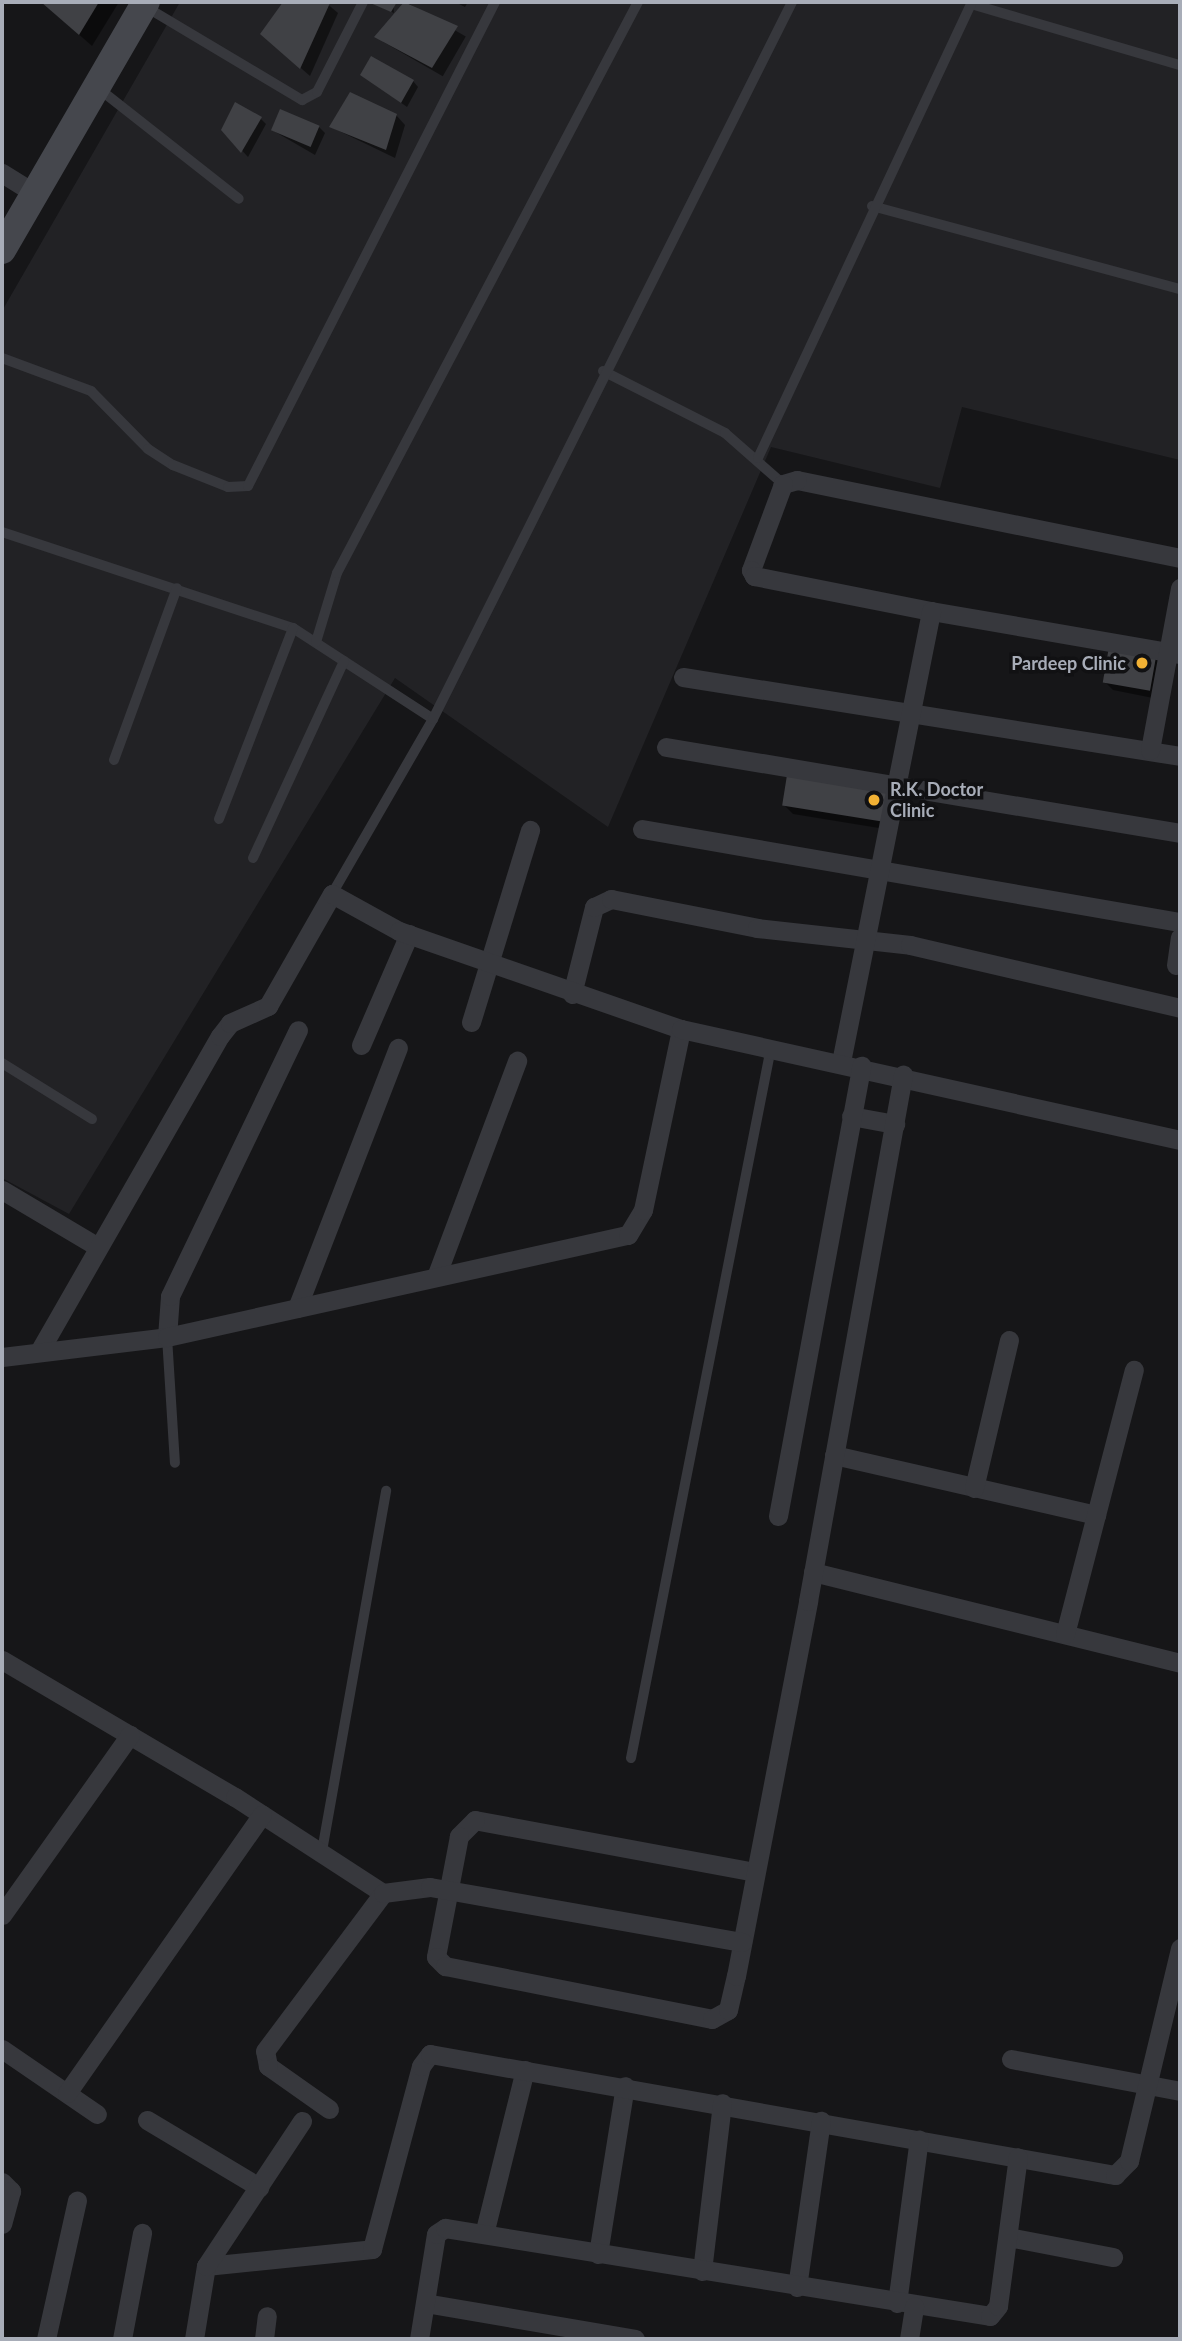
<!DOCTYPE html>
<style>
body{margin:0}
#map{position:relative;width:1182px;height:2341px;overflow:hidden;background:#161618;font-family:Lato,sans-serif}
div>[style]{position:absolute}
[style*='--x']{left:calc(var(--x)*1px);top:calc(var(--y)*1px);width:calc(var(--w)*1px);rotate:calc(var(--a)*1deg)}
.built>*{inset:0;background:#222225}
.shadow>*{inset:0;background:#0007;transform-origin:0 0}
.building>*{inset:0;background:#404145;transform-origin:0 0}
.lane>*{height:10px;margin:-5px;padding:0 5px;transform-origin:5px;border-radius:5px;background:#37383d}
.street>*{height:19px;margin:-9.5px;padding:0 9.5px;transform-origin:9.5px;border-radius:9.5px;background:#37383d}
.secondary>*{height:28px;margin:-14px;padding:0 14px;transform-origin:14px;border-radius:14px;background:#45474d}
.dots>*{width:19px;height:19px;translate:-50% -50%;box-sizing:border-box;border:4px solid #111113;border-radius:50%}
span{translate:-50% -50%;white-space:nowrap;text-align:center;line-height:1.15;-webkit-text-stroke:7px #111113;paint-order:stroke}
.poi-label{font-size:18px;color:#a8adb8;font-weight:700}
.right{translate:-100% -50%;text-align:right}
.left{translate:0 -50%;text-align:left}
.frame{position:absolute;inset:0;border:4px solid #a8adb8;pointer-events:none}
</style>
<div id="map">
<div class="built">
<i style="clip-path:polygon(180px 2px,1180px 2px,1180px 460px,962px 407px,940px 488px,771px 447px,608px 827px,395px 678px,69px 1214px,2px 1178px,2px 311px)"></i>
</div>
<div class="shadow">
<i style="clip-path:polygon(42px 2px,119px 2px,92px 46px)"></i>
<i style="clip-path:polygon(285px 2px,325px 2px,338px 13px,310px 76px,262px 34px)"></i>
<i style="clip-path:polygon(393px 2px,394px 13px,372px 3px,373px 2px)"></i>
<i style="left:406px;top:2px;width:69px;height:46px;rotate:30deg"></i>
<i style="clip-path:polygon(455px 2px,468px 2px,465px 7px)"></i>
<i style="clip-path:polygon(362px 75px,413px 81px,418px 87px,407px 107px)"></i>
<i style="clip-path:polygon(396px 115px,405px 125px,395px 158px,331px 127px)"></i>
<i style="clip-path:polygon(260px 118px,266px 124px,248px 157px,223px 130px)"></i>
<i style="clip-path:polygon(319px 127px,325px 133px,315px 155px,272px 130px)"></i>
<i style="clip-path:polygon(1155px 657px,1164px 666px,1158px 699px,1113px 690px,1104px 681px)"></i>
<i style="clip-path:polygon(895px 801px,891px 830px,793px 814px,784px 805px)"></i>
</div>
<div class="building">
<i style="clip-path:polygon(41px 2px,99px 2px,79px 35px)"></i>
<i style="clip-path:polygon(283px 2px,330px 3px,300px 69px,260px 34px)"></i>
<i style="clip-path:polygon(368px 2px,397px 2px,391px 12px)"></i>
<i style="clip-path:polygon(404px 2px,458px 26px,432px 68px,374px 37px)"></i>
<i style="clip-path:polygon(371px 56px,414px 80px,401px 103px,360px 75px)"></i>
<i style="clip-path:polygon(350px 92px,397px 114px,386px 150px,329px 127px)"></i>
<i style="clip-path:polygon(235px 102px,262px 117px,241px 153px,221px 130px)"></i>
<i style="left:280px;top:109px;width:43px;height:23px;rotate:23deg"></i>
<i style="left:1109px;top:647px;width:48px;height:36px;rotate:10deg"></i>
<i style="left:787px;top:775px;width:101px;height:31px;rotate:9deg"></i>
</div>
<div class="lane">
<i style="--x:971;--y:4;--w:218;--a:16.3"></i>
<i style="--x:146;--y:7;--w:182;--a:30.8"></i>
<i style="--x:302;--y:100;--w:17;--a:-28"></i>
<i style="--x:317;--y:92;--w:101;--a:-62.9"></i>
<i style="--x:98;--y:88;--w:179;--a:38.2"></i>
<i style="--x:872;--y:206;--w:319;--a:15.1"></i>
<i style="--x:2;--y:358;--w:95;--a:20.3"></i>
<i style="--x:91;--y:391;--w:81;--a:45.5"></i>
<i style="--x:148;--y:449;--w:30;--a:33"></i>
<i style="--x:173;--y:465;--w:59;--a:21.8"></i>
<i style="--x:228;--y:487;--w:20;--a:-3"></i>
<i style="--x:248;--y:486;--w:543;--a:-62.96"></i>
<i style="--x:603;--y:371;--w:137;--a:26.9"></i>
<i style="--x:725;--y:433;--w:77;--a:41.3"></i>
<i style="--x:758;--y:458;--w:504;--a:-64.86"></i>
<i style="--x:2;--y:532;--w:306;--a:18.3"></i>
<i style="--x:293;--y:628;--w:167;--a:33"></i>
<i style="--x:316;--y:642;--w:72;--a:-73.1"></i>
<i style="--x:337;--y:573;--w:645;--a:-62.2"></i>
<i style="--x:114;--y:760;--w:183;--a:-69.9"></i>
<i style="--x:219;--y:819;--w:205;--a:-68.8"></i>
<i style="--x:253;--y:858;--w:217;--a:-65.2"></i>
<i style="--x:332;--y:894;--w:202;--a:-60"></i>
<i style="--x:433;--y:719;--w:802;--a:-63.4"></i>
<i style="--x:2;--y:1063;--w:106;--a:31.9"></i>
<i style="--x:167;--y:1337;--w:126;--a:86.4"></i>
<i style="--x:631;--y:1758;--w:724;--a:-78.85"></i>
<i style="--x:322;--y:1851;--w:366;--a:-79.9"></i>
</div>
<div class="street">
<i style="--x:2;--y:173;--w:38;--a:32"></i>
<i style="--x:1180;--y:558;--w:391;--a:-168.5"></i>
<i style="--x:797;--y:480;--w:15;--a:164"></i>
<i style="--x:783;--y:484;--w:92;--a:110.4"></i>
<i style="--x:751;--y:570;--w:7;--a:63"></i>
<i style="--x:754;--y:576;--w:180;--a:11.2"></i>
<i style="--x:931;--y:611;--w:253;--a:9.8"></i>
<i style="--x:683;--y:677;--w:503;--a:9.03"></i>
<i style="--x:666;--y:747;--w:521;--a:9.5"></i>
<i style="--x:1150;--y:750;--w:165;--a:-79.5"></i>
<i style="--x:642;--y:829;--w:546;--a:9.81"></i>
<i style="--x:1176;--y:965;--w:28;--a:-82"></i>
<i style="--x:572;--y:994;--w:90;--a:-75.8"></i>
<i style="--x:594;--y:907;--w:19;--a:-25"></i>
<i style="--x:611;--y:899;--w:149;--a:11.2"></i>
<i style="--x:757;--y:928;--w:154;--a:6.3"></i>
<i style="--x:910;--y:945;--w:277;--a:13.1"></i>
<i style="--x:471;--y:1022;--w:201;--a:-72.9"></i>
<i style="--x:361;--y:1045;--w:121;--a:-66.6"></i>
<i style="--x:841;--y:1062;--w:460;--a:-78.7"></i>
<i style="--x:851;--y:1116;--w:45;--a:10.3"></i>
<i style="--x:2;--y:1190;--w:112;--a:30.7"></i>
<i style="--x:437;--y:1274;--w:228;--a:-69.4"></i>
<i style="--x:297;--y:1308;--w:279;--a:-68.8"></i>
<i style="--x:167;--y:1337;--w:41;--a:-85.8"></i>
<i style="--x:170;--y:1296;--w:295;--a:-64.3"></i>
<i style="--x:40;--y:1350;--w:362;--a:-60.2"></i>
<i style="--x:220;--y:1036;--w:16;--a:-52"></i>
<i style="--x:230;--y:1023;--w:42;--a:-24.1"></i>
<i style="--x:268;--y:1006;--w:129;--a:-60.3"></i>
<i style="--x:332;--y:894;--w:77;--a:28.9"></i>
<i style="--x:399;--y:931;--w:299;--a:19.2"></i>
<i style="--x:2;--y:1357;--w:166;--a:-6.9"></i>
<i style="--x:167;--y:1337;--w:472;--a:-12.5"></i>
<i style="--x:628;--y:1235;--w:29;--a:-59"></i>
<i style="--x:643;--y:1210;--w:185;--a:-78.1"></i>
<i style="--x:681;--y:1029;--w:511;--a:12.54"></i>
<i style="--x:834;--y:1455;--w:269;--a:12.9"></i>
<i style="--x:974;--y:1488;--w:152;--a:-76.7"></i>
<i style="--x:778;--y:1516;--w:458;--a:-79.5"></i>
<i style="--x:813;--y:1572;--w:378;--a:13.9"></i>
<i style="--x:1065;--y:1634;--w:273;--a:-75.4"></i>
<i style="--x:2;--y:1660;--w:270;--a:30.5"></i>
<i style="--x:235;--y:1797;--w:176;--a:33"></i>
<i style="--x:755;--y:1872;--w:285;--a:-169.5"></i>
<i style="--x:475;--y:1820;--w:23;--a:135"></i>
<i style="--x:459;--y:1836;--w:123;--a:100.8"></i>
<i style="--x:436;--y:1957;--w:13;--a:45"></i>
<i style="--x:445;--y:1966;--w:272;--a:11.2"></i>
<i style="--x:712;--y:2019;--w:18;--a:-29"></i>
<i style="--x:728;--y:2010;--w:35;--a:-77"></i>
<i style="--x:736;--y:1976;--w:382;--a:-79.1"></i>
<i style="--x:808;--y:1601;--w:535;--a:-79.76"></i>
<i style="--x:2;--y:1915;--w:221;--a:-54.6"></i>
<i style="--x:2;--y:2049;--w:115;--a:34.4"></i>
<i style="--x:1011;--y:2059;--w:172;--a:10.7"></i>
<i style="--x:67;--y:2093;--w:340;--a:-55"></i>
<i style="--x:329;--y:2109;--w:75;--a:-144.8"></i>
<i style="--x:268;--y:2066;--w:15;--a:-101"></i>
<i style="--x:265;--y:2051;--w:197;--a:-53.2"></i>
<i style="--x:383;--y:1893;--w:47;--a:-7.3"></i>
<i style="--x:430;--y:1887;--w:317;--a:10"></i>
<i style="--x:147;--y:2120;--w:131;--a:30.9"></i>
<i style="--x:2;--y:2182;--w:13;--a:45"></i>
<i style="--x:11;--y:2191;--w:34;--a:105"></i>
<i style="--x:484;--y:2234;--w:169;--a:-76"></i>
<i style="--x:1008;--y:2237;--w:107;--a:10.8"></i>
<i style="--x:598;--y:2254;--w:170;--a:-80.9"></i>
<i style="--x:206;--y:2266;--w:167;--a:-5.8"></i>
<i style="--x:372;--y:2249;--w:189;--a:-75"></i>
<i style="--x:421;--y:2066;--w:15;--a:-53"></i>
<i style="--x:430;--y:2054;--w:696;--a:10.02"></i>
<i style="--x:1115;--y:2175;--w:20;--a:-45"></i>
<i style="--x:1129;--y:2161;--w:219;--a:-76.5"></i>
<i style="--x:702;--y:2271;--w:169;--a:-83.2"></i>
<i style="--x:797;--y:2287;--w:168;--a:-81.8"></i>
<i style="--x:425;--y:2303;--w:213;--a:9.7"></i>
<i style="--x:897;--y:2303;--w:165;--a:-82.4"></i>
<i style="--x:46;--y:2339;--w:142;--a:-77.4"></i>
<i style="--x:122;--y:2339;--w:108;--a:-79.3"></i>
<i style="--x:194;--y:2339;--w:74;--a:-80.7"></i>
<i style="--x:206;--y:2266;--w:174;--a:-56.5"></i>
<i style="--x:264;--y:2339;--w:23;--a:-83"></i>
<i style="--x:419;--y:2339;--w:106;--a:-80.8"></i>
<i style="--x:436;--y:2234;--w:11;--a:-34"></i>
<i style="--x:445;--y:2228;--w:552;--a:9.17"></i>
<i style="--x:990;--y:2316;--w:13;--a:-51"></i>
<i style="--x:998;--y:2306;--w:150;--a:-82.4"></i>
<i style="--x:909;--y:2339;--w:33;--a:-81"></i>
</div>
<div class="secondary">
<i style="--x:2;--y:250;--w:287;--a:-59.9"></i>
</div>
<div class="dots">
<i style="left:1142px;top:663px;background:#f2b134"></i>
<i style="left:874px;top:800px;background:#f2b134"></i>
</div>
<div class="poi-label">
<span class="right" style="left:1126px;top:663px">Pardeep Clinic</span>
<span class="left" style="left:890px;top:800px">R.K. Doctor<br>Clinic</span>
</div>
<div class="frame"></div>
</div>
